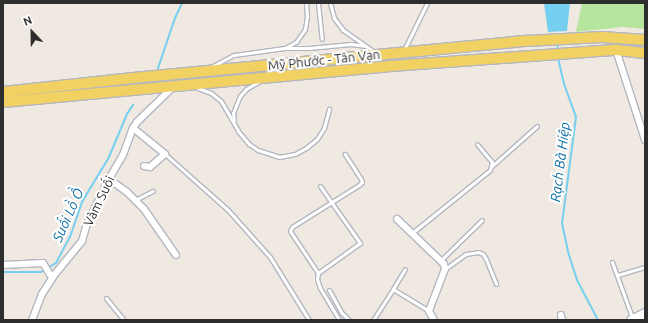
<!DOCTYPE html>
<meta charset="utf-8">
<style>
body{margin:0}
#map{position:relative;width:648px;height:323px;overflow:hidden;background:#efe9e1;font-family:Ubuntu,sans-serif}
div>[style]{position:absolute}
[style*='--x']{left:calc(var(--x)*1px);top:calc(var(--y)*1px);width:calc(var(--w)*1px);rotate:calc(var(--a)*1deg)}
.green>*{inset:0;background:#b6e59e}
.water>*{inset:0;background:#75cff0}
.stream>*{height:2px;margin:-1px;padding:0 1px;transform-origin:1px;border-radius:1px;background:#75cff0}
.roads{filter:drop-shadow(1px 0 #b4b7c1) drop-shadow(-1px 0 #b4b7c1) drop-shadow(0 1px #b4b7c1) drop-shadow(0 -1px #b4b7c1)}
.service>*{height:3px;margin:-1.5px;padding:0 1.5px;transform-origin:1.5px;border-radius:1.5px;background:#fff}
.minor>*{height:6px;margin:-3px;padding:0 3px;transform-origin:3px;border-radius:3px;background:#fff}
.secondary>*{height:9px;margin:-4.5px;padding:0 4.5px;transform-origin:4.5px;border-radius:4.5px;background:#fff}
.primary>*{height:10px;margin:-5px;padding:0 5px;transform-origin:5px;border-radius:5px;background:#f2d163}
span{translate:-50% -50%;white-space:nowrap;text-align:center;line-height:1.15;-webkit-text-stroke:4px #fff;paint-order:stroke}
.street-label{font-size:13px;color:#2e2e2e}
.water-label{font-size:14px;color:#0d6fa3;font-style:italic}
.frame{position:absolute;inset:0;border:4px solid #2e2e2e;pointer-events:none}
.north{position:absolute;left:12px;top:12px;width:40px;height:40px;-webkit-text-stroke:3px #fff;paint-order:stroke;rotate:338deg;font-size:11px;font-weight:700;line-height:16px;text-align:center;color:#2e2e2e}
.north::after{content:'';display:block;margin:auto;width:14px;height:18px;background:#2e2e2e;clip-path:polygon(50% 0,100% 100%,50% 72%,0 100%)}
</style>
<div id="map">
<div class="green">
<i style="clip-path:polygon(582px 3px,645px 3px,645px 29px,623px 27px,576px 32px)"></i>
</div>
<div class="water">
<i style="clip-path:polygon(544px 3px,570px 3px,567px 31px,548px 32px)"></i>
</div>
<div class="stream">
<i style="--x:557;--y:42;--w:9;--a:84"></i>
<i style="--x:558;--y:58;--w:27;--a:77"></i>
<i style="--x:564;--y:84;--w:35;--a:70"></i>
<i style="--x:576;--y:117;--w:107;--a:97.5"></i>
<i style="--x:562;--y:223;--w:30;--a:78"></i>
<i style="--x:568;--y:252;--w:29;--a:72"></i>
<i style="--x:577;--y:280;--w:45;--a:62.3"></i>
<i style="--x:158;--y:68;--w:53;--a:-71.2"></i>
<i style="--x:175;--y:18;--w:17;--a:-65"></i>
<i style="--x:3;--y:272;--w:38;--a:0"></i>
<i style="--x:41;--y:272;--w:17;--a:-31"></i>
<i style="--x:56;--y:263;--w:30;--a:-62"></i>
<i style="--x:70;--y:237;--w:37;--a:-71"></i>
<i style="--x:82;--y:202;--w:52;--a:-59"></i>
<i style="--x:109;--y:157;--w:47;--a:-67.3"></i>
<i style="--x:127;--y:114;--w:11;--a:-56"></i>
</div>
<div class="roads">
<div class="service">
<i style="--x:318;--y:3;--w:36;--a:84"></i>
<i style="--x:330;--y:3;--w:16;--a:75"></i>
<i style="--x:334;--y:18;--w:15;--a:53"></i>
<i style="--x:343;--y:30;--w:39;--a:35"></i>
<i style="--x:286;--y:48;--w:23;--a:0"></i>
<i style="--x:309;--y:48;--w:42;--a:-5.4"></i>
<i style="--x:351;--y:44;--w:15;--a:8"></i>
<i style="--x:404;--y:50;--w:52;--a:-63.9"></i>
<i style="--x:211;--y:67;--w:26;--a:-28"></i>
<i style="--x:234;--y:55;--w:51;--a:-7.8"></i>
<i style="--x:285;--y:48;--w:13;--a:-29"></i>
<i style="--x:296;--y:42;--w:16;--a:-55"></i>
<i style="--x:305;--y:29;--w:12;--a:-81"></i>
<i style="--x:307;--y:17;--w:14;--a:-94"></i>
<i style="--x:198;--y:88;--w:14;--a:21"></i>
<i style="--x:211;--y:93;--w:13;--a:39"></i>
<i style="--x:221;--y:101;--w:34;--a:60"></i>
<i style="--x:238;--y:131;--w:17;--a:50"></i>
<i style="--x:249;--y:144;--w:11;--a:34"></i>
<i style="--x:258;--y:150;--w:22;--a:18"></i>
<i style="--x:279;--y:157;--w:16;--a:-11"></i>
<i style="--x:295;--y:154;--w:13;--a:-29"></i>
<i style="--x:306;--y:148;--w:14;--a:-39"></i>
<i style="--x:317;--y:139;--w:13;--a:-58"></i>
<i style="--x:324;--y:128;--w:20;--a:-75"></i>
<i style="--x:234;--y:120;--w:7;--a:-98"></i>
<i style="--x:233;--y:113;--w:18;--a:-68"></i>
<i style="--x:240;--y:96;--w:9;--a:-49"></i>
<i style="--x:246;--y:89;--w:14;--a:-30"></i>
<i style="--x:165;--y:154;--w:84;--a:41.6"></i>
<i style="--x:228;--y:210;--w:63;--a:48.2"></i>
<i style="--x:270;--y:257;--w:74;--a:58.2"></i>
<i style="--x:492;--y:166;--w:60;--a:-41.6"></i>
<i style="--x:320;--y:186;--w:70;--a:54.9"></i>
<i style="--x:360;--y:243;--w:52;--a:144.5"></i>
<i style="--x:318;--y:273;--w:6;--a:99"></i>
<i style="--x:317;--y:279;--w:9;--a:72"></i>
<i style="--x:320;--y:288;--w:37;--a:59"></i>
<i style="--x:135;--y:200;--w:20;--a:-27"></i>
<i style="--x:412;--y:233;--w:100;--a:-38.9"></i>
<i style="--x:490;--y:170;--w:8;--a:-76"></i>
<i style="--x:492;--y:162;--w:23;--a:-130"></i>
<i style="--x:441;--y:260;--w:57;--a:-44.3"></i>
<i style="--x:612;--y:262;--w:59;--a:70"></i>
<i style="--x:445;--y:269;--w:26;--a:-36"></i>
<i style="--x:466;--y:254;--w:12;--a:-9"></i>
<i style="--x:478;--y:252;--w:5;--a:22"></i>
<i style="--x:483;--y:254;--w:6;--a:59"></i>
<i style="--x:486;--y:259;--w:27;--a:68"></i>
<i style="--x:318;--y:273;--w:50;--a:-123.7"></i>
<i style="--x:290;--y:231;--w:4;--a:-63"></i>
<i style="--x:292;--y:227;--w:79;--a:-32.1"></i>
<i style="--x:359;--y:185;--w:4;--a:-45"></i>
<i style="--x:362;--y:182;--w:3;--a:-108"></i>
<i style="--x:361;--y:179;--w:30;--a:-123"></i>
<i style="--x:618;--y:275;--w:28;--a:-17"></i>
<i style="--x:393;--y:289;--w:23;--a:-59"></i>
<i style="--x:329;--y:290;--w:26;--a:61"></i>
<i style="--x:342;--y:313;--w:10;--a:45"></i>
<i style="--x:106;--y:298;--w:28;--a:51"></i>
<i style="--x:373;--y:320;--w:37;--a:-57"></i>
<i style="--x:393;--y:289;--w:42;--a:31.4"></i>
</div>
<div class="minor">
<i style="--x:616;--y:50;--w:95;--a:72.1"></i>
<i style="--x:133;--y:128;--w:41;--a:39.1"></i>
<i style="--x:165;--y:154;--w:20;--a:139"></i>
<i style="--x:150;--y:167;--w:6;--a:-171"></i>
<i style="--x:109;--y:179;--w:22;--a:36"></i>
<i style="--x:127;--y:192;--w:24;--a:45"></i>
<i style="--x:144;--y:209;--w:56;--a:55.2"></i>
<i style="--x:397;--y:219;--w:65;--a:43.8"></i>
<i style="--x:444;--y:264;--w:5;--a:79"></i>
<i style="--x:445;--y:269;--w:45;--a:110.9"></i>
<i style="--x:429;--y:311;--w:10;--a:61"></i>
<i style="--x:3;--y:265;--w:40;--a:-2.9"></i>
<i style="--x:43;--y:263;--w:17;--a:59"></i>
<i style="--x:561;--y:315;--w:5;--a:79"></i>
<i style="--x:32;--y:320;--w:28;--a:-69"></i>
<i style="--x:42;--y:294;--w:24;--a:-57"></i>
<i style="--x:55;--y:274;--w:43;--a:-50.7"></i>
<i style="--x:82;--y:241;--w:18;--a:-74"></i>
<i style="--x:87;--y:224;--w:50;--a:-63.9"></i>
<i style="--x:109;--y:179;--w:28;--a:-60"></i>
<i style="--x:123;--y:155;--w:29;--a:-70"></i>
<i style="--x:133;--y:128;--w:7;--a:-56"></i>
<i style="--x:137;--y:122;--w:50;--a:-44.2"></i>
</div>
<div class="secondary">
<i style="--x:631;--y:320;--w:16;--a:-27"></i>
</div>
<div class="primary">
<i style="--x:3;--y:92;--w:131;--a:-6.1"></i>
<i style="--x:133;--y:78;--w:395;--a:-5.4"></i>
<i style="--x:526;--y:41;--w:76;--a:-3"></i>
<i style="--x:602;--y:37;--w:43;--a:4"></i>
<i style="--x:3;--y:102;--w:390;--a:-5.3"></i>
<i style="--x:391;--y:66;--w:226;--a:-4.1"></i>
<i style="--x:616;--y:50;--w:29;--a:6"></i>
</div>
</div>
<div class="street-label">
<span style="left:324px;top:60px;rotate:-6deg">Mỹ Phước - Tân Vạn</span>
<span style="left:99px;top:201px;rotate:-64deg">Vàm Suối</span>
</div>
<div class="water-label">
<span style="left:560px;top:162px;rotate:-83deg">Rạch Bà Hiệp</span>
<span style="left:68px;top:215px;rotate:-66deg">Suối Lồ Ồ</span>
</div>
<div class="frame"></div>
<div class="north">N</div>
</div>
